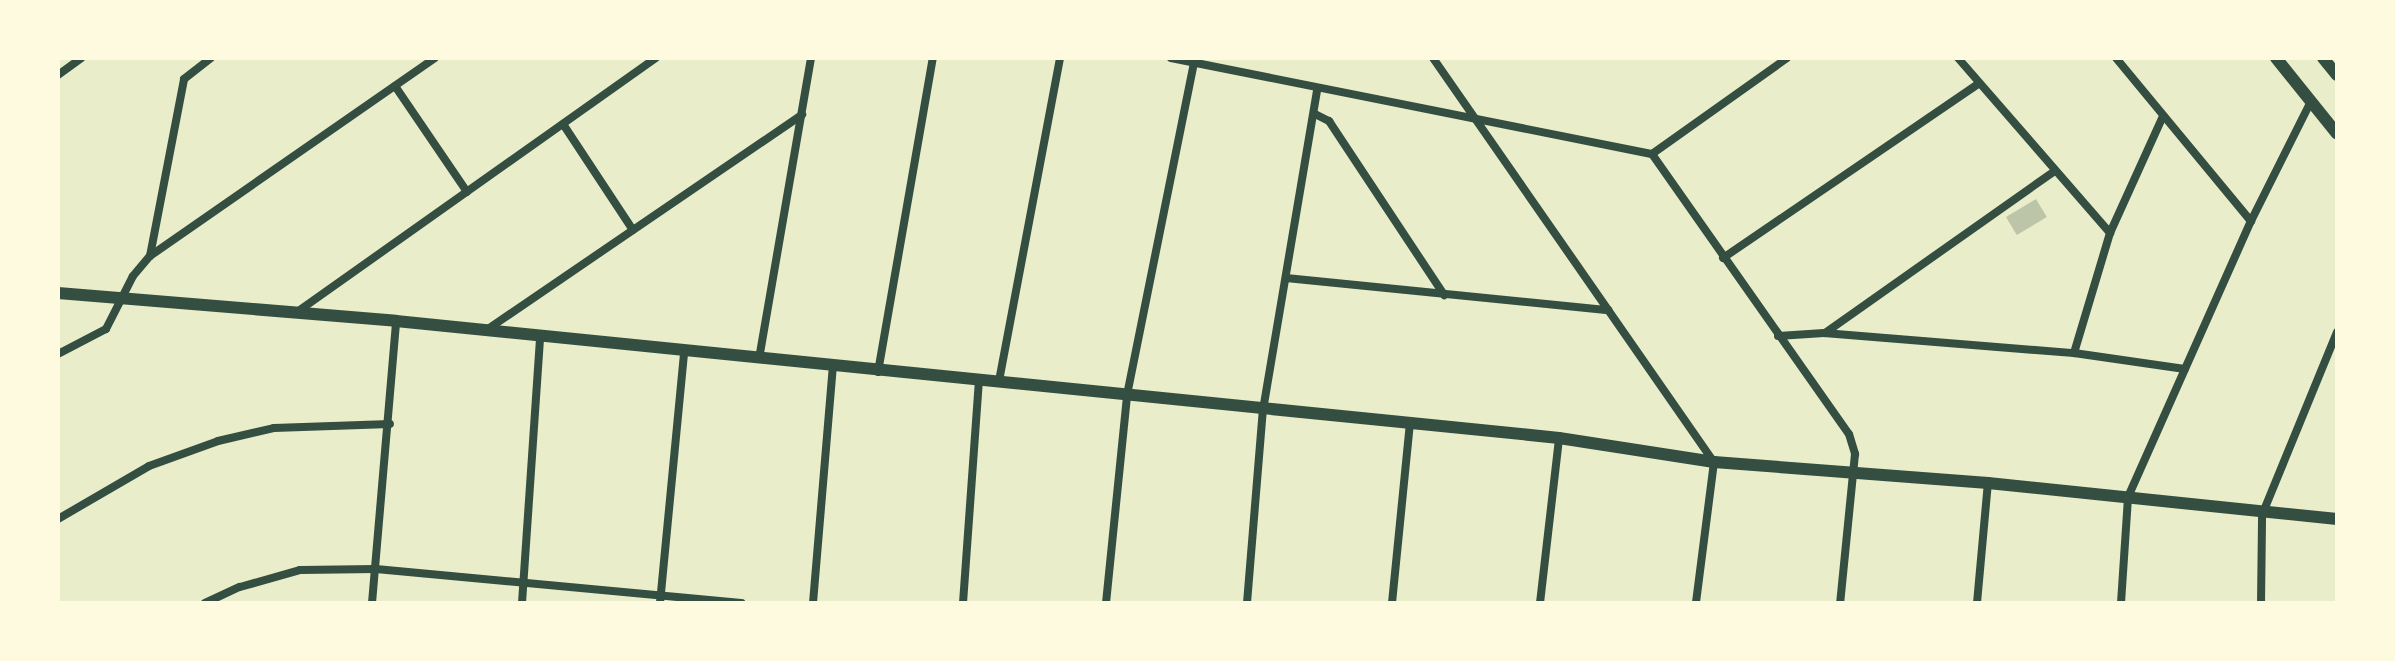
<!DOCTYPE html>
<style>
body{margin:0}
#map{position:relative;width:2395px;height:661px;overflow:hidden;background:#e9edc9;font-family:Literata,serif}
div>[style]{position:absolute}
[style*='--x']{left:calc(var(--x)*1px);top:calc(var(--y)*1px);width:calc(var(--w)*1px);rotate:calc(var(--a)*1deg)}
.building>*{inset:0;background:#bcc5a7;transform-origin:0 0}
.minor>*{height:8px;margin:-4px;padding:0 4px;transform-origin:4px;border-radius:4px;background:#344e41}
.tertiary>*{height:12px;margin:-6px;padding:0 6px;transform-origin:6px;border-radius:6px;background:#344e41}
span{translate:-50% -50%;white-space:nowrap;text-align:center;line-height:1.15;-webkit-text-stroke:8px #fefae0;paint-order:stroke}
.frame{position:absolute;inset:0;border:60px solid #fefae0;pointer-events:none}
</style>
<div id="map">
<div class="building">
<i style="left:2036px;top:199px;width:21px;height:35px;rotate:59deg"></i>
</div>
<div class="minor">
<i style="--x:1171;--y:58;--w:490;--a:11.3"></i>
<i style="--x:1652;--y:154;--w:342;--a:54.9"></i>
<i style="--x:1849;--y:434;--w:21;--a:73"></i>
<i style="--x:1855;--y:454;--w:150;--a:95.7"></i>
<i style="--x:1433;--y:58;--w:492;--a:55.2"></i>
<i style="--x:1714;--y:462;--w:142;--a:97.3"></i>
<i style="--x:1958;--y:58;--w:232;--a:49"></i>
<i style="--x:2116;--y:58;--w:212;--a:50.4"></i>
<i style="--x:58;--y:75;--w:29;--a:-36"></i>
<i style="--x:395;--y:86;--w:128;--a:55.8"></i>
<i style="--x:1315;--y:114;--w:16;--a:27"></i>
<i style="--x:1329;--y:121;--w:209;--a:56.5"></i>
<i style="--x:563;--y:124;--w:127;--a:56.6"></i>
<i style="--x:1652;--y:154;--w:166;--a:-35.4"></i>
<i style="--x:150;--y:256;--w:180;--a:-79.1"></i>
<i style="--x:184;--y:79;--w:34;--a:-38"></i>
<i style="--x:1723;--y:258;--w:309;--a:-34.3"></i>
<i style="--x:1286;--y:278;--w:324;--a:5.7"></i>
<i style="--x:297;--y:312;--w:440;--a:-35.3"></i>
<i style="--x:485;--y:331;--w:384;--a:-34.3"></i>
<i style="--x:1825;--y:333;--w:279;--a:-35.2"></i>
<i style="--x:1778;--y:336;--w:46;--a:-3.7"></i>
<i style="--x:1824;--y:333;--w:251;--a:4.6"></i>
<i style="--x:2074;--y:353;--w:112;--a:8.2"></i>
<i style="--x:2074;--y:353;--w:125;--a:-73.3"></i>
<i style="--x:2110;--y:233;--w:128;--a:-65.6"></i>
<i style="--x:58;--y:354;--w:54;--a:-27.5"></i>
<i style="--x:106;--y:329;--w:59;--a:-63"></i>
<i style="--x:133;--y:276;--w:26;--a:-50"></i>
<i style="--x:150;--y:256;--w:347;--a:-34.8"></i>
<i style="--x:759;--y:359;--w:305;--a:-80.2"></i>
<i style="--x:878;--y:372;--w:319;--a:-80.1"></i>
<i style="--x:999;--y:381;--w:329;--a:-79.3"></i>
<i style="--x:58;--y:519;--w:105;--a:-30.2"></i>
<i style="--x:149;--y:466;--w:73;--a:-19.9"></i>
<i style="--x:218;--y:441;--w:57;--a:-13.1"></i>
<i style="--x:274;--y:428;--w:116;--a:-2"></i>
<i style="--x:205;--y:603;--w:38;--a:-25"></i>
<i style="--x:240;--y:587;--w:62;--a:-15.8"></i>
<i style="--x:300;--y:570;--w:76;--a:-0.8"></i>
<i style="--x:376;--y:569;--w:367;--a:5.3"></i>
<i style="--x:372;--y:603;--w:283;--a:-85.1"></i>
<i style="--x:522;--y:603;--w:267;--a:-86.1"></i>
<i style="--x:660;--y:603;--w:251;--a:-84.5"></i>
<i style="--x:813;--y:603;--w:237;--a:-85.2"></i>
<i style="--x:963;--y:603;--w:224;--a:-85.9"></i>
<i style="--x:1106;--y:603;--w:209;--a:-84.2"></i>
<i style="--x:1127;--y:395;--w:344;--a:-78.6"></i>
<i style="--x:1247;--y:603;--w:194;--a:-85.3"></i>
<i style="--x:1263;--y:410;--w:324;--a:-80.4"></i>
<i style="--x:1392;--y:603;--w:182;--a:-84.3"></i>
<i style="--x:1540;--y:603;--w:166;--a:-83.4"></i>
<i style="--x:1977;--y:603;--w:121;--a:-84.8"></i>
<i style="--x:2121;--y:603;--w:106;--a:-86.2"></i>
<i style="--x:2128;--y:497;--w:302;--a:-66"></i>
<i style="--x:2251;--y:221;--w:134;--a:-63.4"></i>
<i style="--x:2261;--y:603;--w:88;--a:-89.3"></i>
<i style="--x:2262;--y:515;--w:198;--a:-67.7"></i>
</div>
<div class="tertiary">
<i style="--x:2276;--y:58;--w:97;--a:51.2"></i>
<i style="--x:2323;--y:58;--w:22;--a:51"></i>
<i style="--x:58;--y:293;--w:339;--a:4.7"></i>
<i style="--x:396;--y:321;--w:1169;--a:5.74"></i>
<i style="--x:1559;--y:438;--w:157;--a:8.8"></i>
<i style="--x:1714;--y:462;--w:275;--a:4.4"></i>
<i style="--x:1988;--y:483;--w:351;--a:5.9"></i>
</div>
<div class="frame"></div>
</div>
